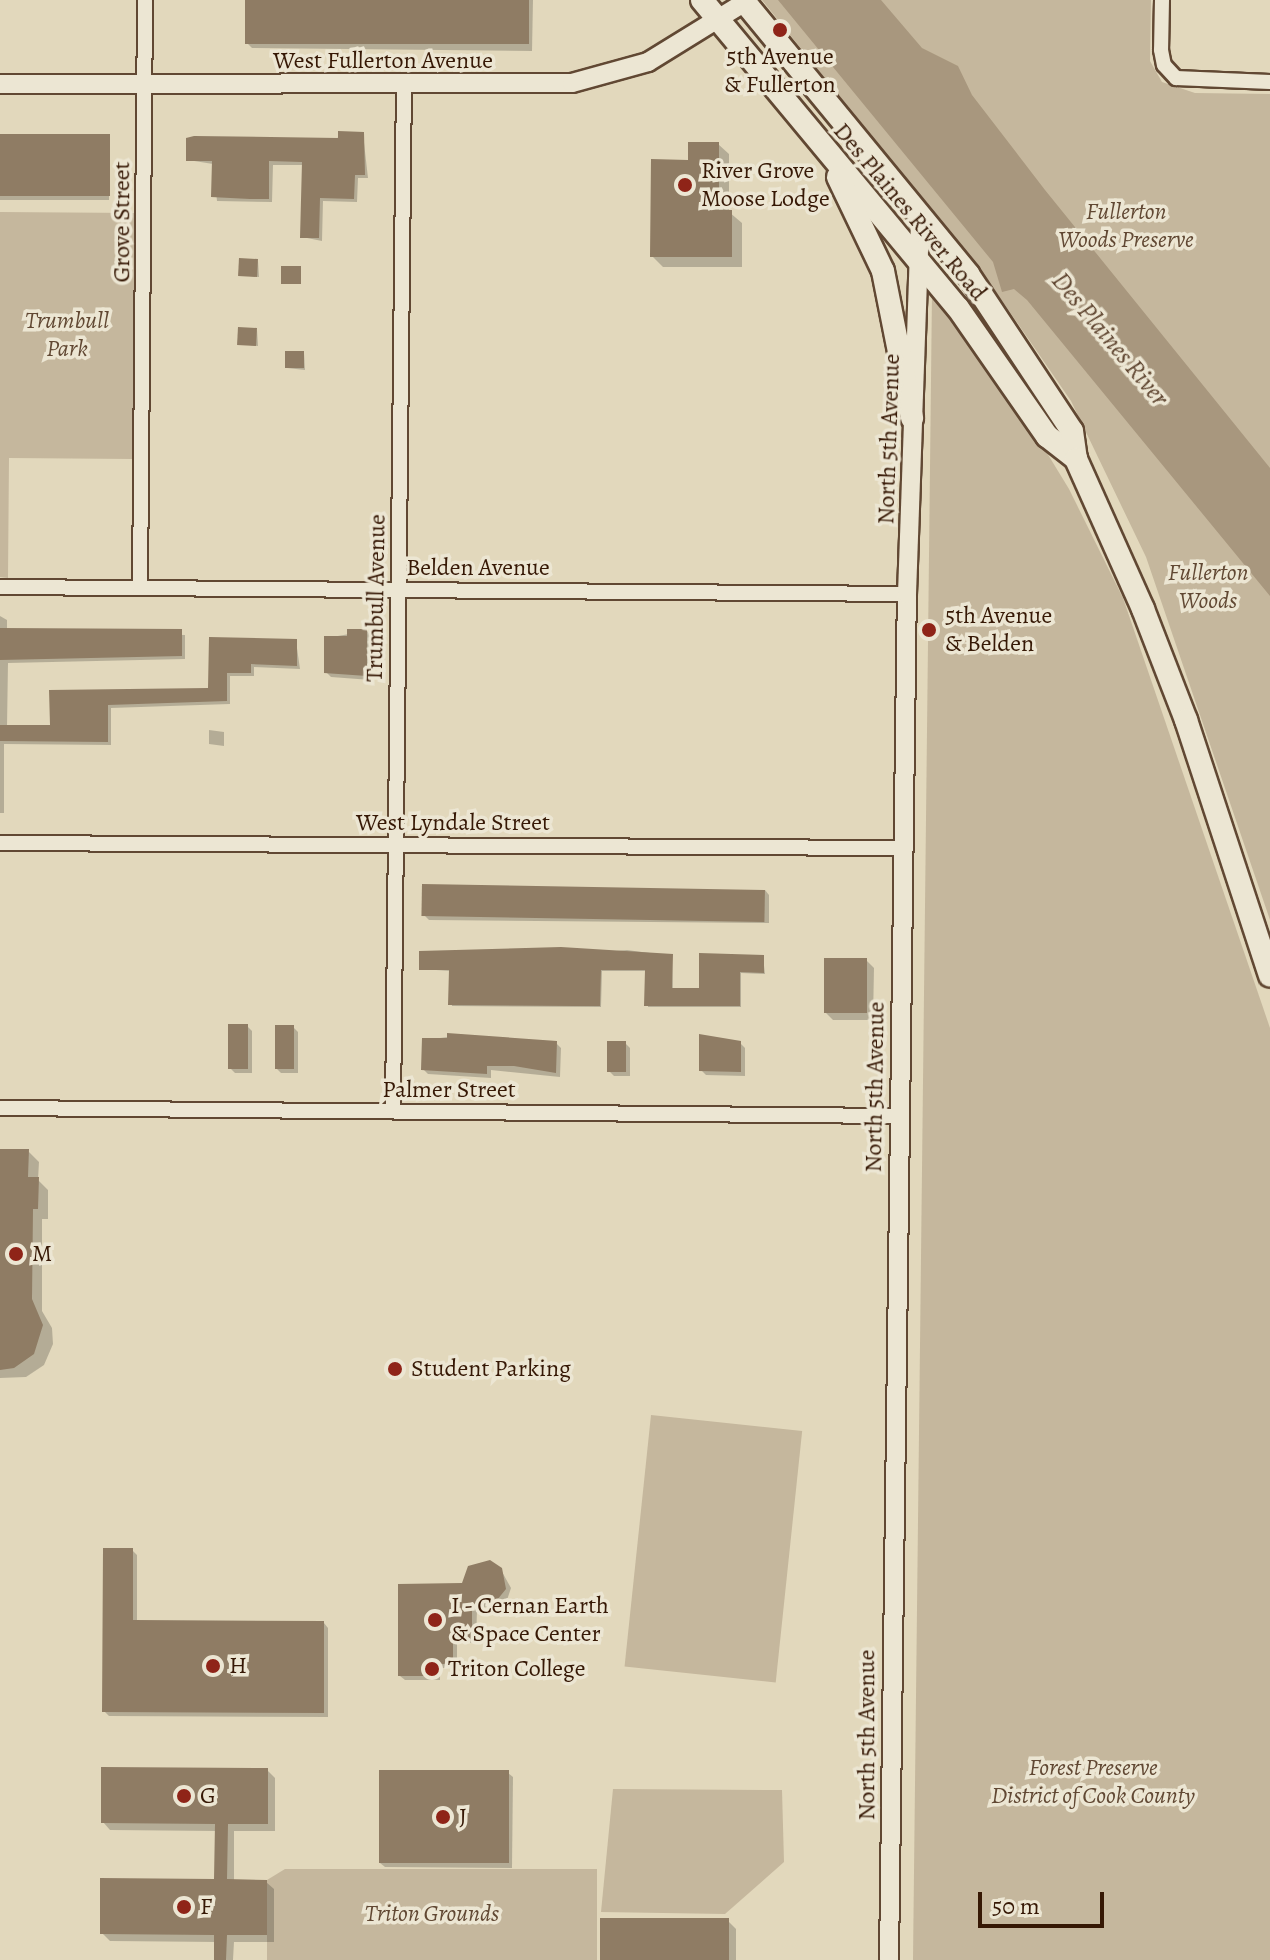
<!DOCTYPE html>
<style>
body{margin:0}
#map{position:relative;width:1270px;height:1960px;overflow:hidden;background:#e2d8bc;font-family:Alegreya,serif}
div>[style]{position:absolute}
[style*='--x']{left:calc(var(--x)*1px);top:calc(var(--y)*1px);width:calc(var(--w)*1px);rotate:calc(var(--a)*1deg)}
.green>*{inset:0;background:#c5b79d;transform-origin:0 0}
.water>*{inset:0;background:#a8977e}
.shadow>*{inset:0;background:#0003;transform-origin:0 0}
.building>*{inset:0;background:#8f7c64;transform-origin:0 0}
.roads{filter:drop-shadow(2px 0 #614833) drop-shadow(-2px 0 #614833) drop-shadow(0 2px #614833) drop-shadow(0 -2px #614833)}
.minor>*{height:14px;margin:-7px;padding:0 7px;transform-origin:7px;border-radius:7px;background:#ece6d3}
.tertiary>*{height:18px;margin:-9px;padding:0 9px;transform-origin:9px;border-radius:9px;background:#ece6d3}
.secondary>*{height:22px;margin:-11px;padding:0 11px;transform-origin:11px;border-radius:11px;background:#ece6d3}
.dots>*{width:22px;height:22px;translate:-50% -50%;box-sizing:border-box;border:4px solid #ece6d3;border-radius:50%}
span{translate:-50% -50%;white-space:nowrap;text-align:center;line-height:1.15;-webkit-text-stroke:7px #ece6d3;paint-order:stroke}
.poi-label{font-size:24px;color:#361805}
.left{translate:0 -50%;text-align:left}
.street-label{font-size:24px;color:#361805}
.park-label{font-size:24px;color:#614833;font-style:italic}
.water-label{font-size:26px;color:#5e442f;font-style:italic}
.scale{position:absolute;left:978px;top:1892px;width:126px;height:36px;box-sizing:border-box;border:4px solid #361805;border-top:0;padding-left:10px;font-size:24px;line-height:28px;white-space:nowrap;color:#361805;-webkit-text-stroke:6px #ece6d3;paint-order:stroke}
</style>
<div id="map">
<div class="green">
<i style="clip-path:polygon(762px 0,1151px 0,1150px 61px,1162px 82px,1195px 93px,1270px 94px,1270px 920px,1146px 557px,1071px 401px,994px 289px)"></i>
<i style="clip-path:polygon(0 212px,135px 213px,133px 459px,9px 458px,8px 578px,0 577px)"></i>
<i style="clip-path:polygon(932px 292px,1022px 412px,1069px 489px,1123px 598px,1270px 1028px,1270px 1960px,913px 1960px)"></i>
<i style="left:651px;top:1415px;width:152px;height:253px;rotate:6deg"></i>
<i style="clip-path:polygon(613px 1789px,782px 1790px,784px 1862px,725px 1914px,601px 1912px)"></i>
<i style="clip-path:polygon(285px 1869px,597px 1869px,597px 1960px,267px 1960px,267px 1880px)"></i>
</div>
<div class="water">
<i style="clip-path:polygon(778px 0,881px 0,922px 48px,958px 66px,972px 95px,1045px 190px,1270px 468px,1270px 596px,1027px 300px,1014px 289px,1002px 292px,993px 262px)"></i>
</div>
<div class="shadow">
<i style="clip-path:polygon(247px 0,533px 0,532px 51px,252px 48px,247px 43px)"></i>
<i style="clip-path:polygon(363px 134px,368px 178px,358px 178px,357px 202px,323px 201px,322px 241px,302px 237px,304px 165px,273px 165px,272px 202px,217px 201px,213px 164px,188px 160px)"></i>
<i style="left:0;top:136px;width:109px;height:64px"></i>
<i style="clip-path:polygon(718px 144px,729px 154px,729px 212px,742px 223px,742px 267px,663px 267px,652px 256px,690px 162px)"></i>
<i style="clip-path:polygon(258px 261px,259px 277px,241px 275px)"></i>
<i style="clip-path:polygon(257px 330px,258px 346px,240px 344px)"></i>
<i style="clip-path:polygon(304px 353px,305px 370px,287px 368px)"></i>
<i style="clip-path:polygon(0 616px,7px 620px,7px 630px,185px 635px,185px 659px,8px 663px,7px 727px,52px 727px,51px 692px,210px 690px,211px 639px,296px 641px,300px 669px,254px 667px,254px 676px,230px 676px,230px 704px,111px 708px,111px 745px,4px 744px,4px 813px,0 813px)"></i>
<i style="clip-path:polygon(367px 631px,371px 636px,371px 680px,331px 677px,326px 672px,326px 638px)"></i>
<i style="clip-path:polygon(209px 730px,224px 732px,224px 746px,209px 744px)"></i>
<i style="clip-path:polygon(765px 890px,769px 895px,769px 923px,429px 920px,424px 915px)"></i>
<i style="clip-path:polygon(627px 950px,672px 956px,673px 990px,701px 990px,763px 957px,765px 974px,741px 973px,741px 1007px,648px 1007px,647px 971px,602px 971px,601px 1007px,452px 1006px,451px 971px,421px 969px)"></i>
<i style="clip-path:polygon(866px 960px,874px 968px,873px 1020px,833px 1020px,825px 1012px)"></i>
<i style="clip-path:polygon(247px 1026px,252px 1031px,252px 1073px,235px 1073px,230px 1068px)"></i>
<i style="clip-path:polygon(293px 1027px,298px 1032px,298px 1073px,281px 1073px,277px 1069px)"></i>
<i style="clip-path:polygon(464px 1035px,556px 1043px,561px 1048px,560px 1077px,491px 1070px,491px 1078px,428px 1074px,423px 1069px,424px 1040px)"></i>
<i style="clip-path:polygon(625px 1043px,630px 1048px,630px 1076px,614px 1076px,609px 1071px)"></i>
<i style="clip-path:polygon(740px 1043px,745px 1048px,745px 1076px,706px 1075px,701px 1070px)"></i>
<i style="clip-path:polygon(0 1151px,28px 1151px,39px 1162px,38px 1180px,48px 1190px,48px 1219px,42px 1219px,42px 1311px,52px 1328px,53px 1344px,44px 1365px,26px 1377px,0 1378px)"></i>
<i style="clip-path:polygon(132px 1550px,137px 1555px,137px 1622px,324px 1623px,328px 1628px,328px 1717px,109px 1716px,104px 1711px)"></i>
<i style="clip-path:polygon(501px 1570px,511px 1588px,507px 1600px,477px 1610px,476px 1643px,457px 1643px,457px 1668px,440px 1668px,440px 1680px,405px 1680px,400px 1676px,463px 1585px)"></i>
<i style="clip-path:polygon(267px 1770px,275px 1778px,275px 1831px,234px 1831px,234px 1882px,266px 1882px,274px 1889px,274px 1942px,234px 1942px,233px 1960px,216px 1960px,216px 1942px,110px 1941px,102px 1933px,216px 1881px,217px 1831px,110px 1830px,103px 1822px)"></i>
<i style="clip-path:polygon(508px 1773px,513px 1777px,512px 1868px,385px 1867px,380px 1863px)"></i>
<i style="clip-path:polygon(728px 1921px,736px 1929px,736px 1960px,601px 1960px)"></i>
</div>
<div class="building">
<i style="left:245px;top:0;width:284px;height:44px"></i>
<i style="clip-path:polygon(338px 131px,364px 132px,365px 175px,355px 175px,354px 199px,320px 198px,319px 238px,300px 238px,302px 162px,269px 161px,269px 199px,250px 199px,211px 197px,212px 161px,186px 161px,186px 138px,194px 136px,338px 138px)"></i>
<i style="left:0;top:134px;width:110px;height:62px"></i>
<i style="clip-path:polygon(688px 142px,719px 142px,719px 210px,732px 210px,732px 257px,650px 257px,651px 159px,688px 160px)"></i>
<i style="left:239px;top:258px;width:19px;height:18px;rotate:3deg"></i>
<i style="left:281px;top:266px;width:20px;height:18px"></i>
<i style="left:238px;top:327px;width:19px;height:18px;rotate:3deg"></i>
<i style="left:285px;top:351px;width:19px;height:17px"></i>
<i style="clip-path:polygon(0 628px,182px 629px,182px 656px,0 660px)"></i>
<i style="clip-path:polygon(347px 629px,367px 629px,367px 676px,324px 673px,324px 636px,347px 636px)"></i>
<i style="clip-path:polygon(209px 637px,297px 639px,297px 666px,251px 664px,251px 673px,227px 673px,227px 701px,108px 705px,108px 742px,0 741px,0 725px,50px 725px,49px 690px,208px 688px)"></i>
<i style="left:422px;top:884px;width:343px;height:32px;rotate:1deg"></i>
<i style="clip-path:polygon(561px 947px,673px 954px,672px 988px,699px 988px,699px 953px,764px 955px,764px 973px,740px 972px,740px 1006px,644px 1006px,645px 970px,601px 970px,600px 1006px,576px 1006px,448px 1005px,449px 970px,419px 970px,419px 951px)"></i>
<i style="left:824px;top:958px;width:43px;height:55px"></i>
<i style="left:228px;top:1024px;width:20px;height:45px"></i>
<i style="left:275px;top:1025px;width:19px;height:44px"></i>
<i style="clip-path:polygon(447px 1033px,557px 1041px,556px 1073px,514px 1066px,487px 1066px,487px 1074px,421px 1070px,422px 1038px,447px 1038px)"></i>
<i style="clip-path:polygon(699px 1034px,741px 1041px,741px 1072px,699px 1071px)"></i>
<i style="left:607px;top:1041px;width:19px;height:31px"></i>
<i style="clip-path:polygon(0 1149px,29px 1149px,28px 1177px,39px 1177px,38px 1209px,33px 1209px,32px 1299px,43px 1325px,34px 1354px,14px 1368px,0 1370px)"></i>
<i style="clip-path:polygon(103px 1548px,133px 1548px,133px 1620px,324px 1621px,324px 1713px,102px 1712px)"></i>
<i style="clip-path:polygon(490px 1560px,502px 1568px,506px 1589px,497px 1600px,472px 1605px,472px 1639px,453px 1639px,453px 1664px,436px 1664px,436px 1676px,398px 1676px,398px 1584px,462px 1583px,468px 1566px)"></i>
<i style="clip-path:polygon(101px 1767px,268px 1768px,268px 1824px,228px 1824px,227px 1879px,267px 1880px,267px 1935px,227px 1935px,226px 1960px,214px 1960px,214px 1935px,100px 1934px,100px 1878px,214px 1879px,215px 1824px,101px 1823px)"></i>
<i style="left:379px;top:1770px;width:130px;height:93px"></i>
<i style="left:600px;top:1918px;width:129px;height:42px"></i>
</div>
<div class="roads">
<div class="minor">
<i style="--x:1162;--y:0;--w:50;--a:91.1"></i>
<i style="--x:1161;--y:50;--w:15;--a:79"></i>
<i style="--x:1164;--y:65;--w:18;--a:47"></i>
<i style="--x:1176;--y:78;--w:94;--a:2.4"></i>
<i style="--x:0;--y:587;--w:907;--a:0.44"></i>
<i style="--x:140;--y:587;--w:587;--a:-89.51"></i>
<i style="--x:0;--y:843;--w:905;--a:0.32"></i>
<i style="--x:0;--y:1108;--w:899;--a:0.51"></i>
<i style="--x:393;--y:1111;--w:1026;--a:-89.39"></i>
</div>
<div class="tertiary">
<i style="--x:0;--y:84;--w:572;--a:-0.1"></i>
<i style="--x:572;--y:83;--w:79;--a:-15.4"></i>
<i style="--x:648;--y:62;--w:114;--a:-31.7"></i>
<i style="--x:889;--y:1960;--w:1366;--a:-89.25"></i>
<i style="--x:907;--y:594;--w:379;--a:-88"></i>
</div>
<div class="secondary">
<i style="--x:702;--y:0;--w:400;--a:50.3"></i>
<i style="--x:958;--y:308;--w:156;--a:55.2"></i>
<i style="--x:1047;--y:436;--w:37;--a:38"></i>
<i style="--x:743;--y:0;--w:355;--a:50.6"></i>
<i style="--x:968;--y:274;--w:188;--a:56.5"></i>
<i style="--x:1072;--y:431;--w:28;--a:82"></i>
<i style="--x:1076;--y:459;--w:164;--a:65.9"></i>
<i style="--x:1143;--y:609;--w:119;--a:68.8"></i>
<i style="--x:1186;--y:720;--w:269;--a:71.8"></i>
<i style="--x:838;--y:177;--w:104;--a:64.4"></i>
<i style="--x:883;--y:271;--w:150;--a:78.8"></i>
</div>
</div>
<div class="dots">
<i style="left:780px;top:30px;background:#8f2418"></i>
<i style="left:685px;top:185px;background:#8f2418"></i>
<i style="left:929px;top:630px;background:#8f2418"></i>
<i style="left:16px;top:1254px;background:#8f2418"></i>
<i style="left:395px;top:1369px;background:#8f2418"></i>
<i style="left:435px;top:1620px;background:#8f2418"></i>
<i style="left:213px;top:1666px;background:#8f2418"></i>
<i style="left:432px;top:1669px;background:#8f2418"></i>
<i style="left:184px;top:1796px;background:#8f2418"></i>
<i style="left:443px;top:1817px;background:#8f2418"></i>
<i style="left:184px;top:1907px;background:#8f2418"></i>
</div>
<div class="poi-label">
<span style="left:780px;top:71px">5th Avenue<br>&amp; Fullerton</span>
<span class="left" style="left:701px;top:185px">River Grove<br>Moose Lodge</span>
<span class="left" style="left:945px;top:630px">5th Avenue<br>&amp; Belden</span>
<span class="left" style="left:32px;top:1254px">M</span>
<span class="left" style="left:411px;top:1369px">Student Parking</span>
<span class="left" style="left:451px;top:1620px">I - Cernan Earth<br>&amp; Space Center</span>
<span class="left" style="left:229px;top:1666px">H</span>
<span class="left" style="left:448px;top:1669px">Triton College</span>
<span class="left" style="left:200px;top:1796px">G</span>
<span class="left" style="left:459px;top:1817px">J</span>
<span class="left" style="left:200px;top:1907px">F</span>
</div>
<div class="street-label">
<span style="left:383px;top:61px">West Fullerton Avenue</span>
<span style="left:910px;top:212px;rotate:50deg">Des Plaines River Road</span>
<span style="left:122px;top:222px;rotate:-90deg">Grove Street</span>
<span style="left:889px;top:439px;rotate:-88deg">North 5th Avenue</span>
<span style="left:478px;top:568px">Belden Avenue</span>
<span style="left:376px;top:598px;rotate:-89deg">Trumbull Avenue</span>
<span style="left:453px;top:823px">West Lyndale Street</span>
<span style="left:875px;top:1087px;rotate:-89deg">North 5th Avenue</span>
<span style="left:449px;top:1090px">Palmer Street</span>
<span style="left:867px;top:1735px;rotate:-90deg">North 5th Avenue</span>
</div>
<div class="park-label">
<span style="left:1126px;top:226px">Fullerton<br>Woods Preserve</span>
<span style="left:67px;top:335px">Trumbull<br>Park</span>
<span style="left:1208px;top:587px">Fullerton<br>Woods</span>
<span style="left:1093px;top:1782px">Forest Preserve<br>District of Cook County</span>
<span style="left:432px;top:1914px">Triton Grounds</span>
</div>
<div class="water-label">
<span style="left:1110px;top:339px;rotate:50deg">Des Plaines River</span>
</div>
<div class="scale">50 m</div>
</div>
